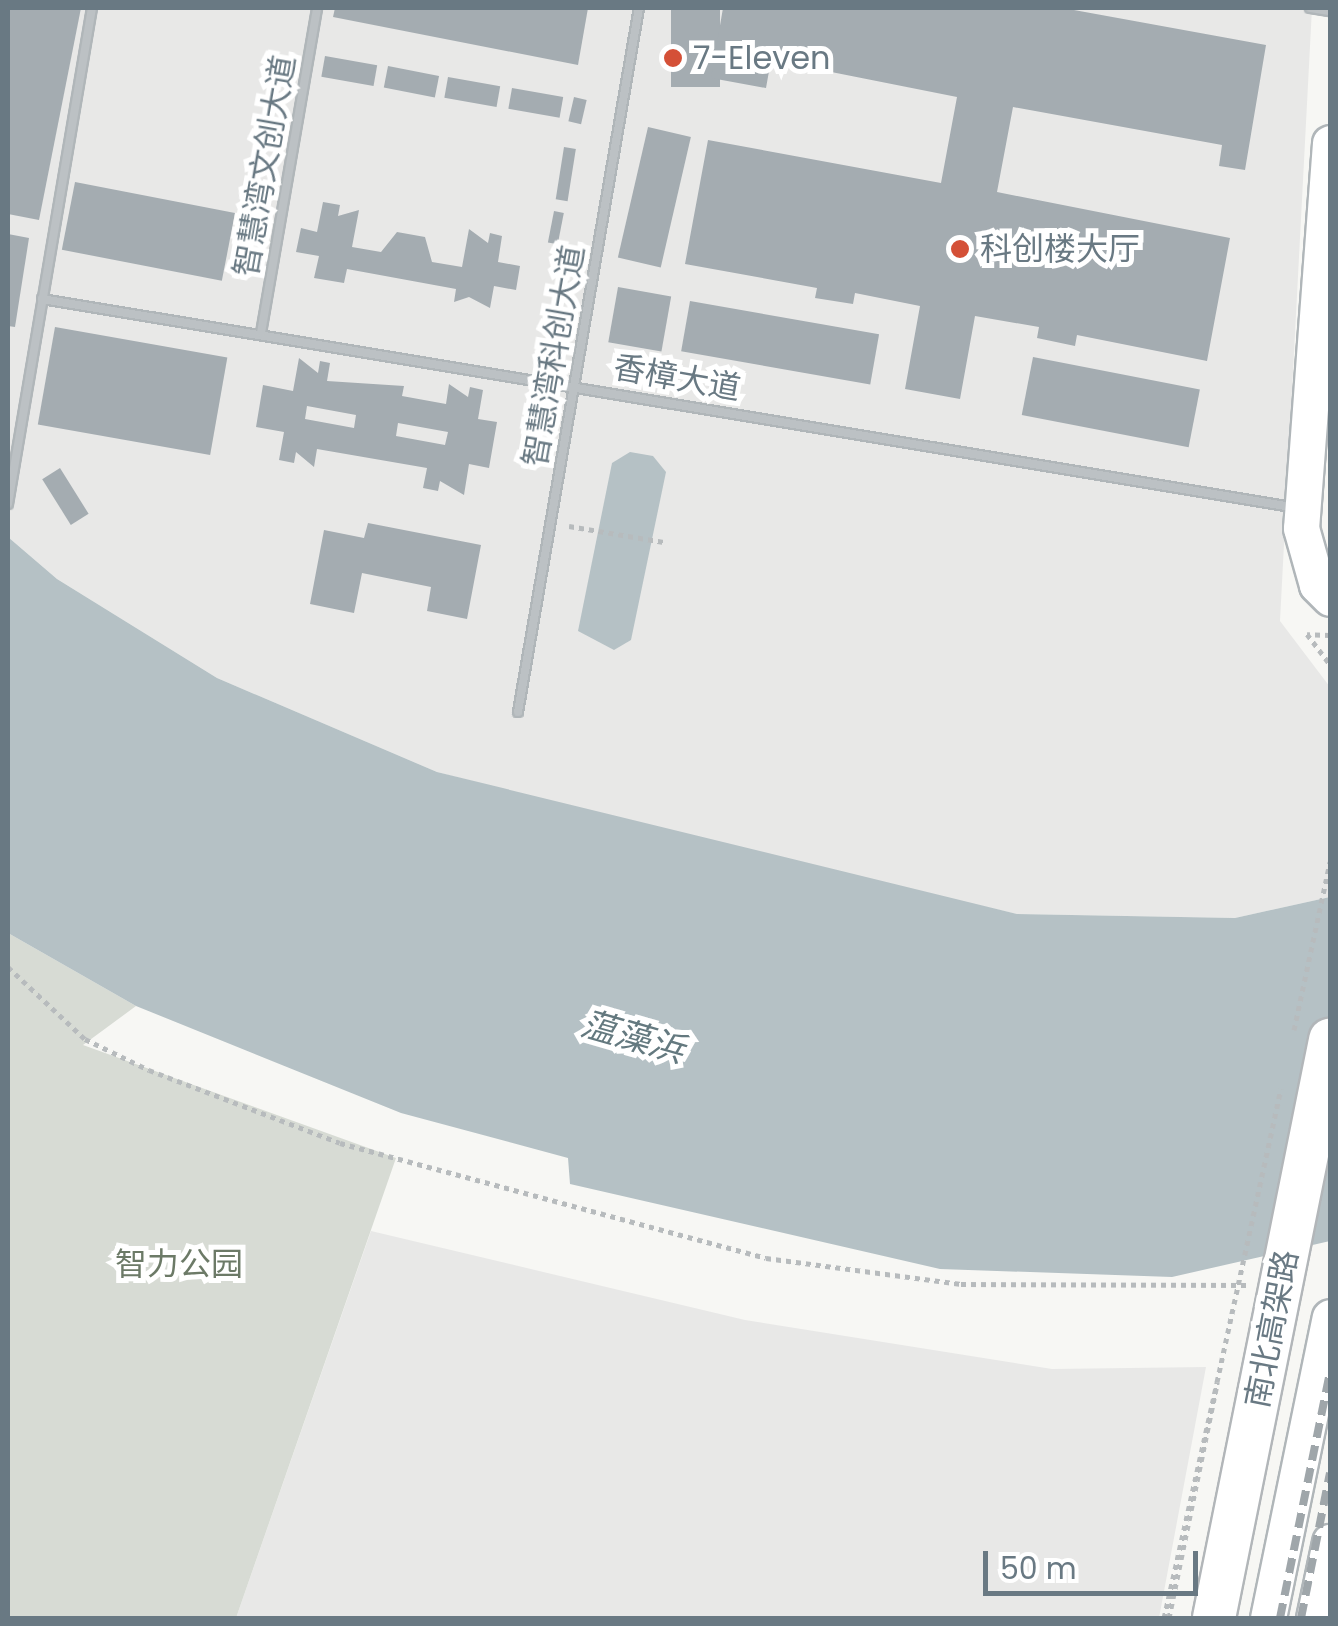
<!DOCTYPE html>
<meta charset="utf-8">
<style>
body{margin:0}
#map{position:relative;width:1338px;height:1626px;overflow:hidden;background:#f7f7f4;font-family:Poppins,"Noto Sans SC",sans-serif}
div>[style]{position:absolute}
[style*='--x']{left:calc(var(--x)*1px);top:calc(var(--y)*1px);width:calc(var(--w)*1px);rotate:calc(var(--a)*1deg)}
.built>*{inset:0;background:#e8e8e7}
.green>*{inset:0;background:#d7dbd4}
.water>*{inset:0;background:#b5c1c5}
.building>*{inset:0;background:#a4acb1;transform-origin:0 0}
.path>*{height:5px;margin-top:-2.5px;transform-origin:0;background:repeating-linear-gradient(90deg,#b7bbbd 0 5px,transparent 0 10px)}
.roads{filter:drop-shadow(2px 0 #b0b6b9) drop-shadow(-2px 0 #b0b6b9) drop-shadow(0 2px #b0b6b9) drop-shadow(0 -2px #b0b6b9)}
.lane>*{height:8px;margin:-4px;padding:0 4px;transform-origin:4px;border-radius:4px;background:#bcc1c4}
.primary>*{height:35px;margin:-17.5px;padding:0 17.5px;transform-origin:17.5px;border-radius:17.5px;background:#fff}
.rail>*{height:8px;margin-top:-4px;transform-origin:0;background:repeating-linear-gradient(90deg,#9fa6aa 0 15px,transparent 0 23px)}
.path-bridge>*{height:5px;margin-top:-2.5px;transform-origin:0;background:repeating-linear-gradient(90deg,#b7bbbd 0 5px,transparent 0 10px)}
.bridges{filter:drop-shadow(2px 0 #b2b6b9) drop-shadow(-2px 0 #b2b6b9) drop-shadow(0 2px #b2b6b9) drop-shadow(0 -2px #b2b6b9)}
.highway-bridge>*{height:42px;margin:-21px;padding:0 21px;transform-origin:21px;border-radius:21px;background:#fff}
.dots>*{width:28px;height:28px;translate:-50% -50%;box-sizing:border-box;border:5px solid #fff;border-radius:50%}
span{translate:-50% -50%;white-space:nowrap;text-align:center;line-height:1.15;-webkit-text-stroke:10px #fff;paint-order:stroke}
.poi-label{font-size:32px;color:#697983}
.left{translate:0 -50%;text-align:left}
.street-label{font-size:32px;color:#697983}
.park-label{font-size:32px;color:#6c7a67}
.water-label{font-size:35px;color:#64797f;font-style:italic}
.frame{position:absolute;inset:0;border:10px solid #697983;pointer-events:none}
.scale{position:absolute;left:983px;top:1551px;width:215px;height:45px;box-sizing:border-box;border:5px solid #697983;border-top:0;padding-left:12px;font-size:30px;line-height:35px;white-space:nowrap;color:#697983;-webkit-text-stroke:8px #fff;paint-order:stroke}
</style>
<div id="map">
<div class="built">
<i style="clip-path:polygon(8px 8px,1312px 8px,1280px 621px,1330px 687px,1330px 897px,1235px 918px,1017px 914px,758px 855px,437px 772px,217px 678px,57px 579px,8px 537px)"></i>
<i style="clip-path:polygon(371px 1231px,745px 1320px,1052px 1369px,1206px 1367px,1159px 1618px,236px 1618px)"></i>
</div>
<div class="green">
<i style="clip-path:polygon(8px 933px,136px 1006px,83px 1045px,396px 1158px,236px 1618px,8px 1618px)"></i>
</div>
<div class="water">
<i style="clip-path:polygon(630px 452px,653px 456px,666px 472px,631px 640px,614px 650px,578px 631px,612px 463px)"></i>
<i style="clip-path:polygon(8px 537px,57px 579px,217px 678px,437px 772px,1017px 914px,1235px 918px,1330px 897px,1330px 1241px,1172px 1277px,940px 1269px,570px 1184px,568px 1158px,401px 1113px,136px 1006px,8px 933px)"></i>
</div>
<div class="building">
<i style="clip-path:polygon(8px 8px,81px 8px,39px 220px,8px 214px)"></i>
<i style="clip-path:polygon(335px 8px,588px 8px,578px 65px,333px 17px)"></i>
<i style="left:671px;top:8px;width:49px;height:79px"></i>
<i style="clip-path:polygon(723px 8px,1063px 8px,1266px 45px,1245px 170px,1219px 166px,1222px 145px,1013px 107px,997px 192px,1230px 238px,1207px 361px,1077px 335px,1075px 346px,1037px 338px,1039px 327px,975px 316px,960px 399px,905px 389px,920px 306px,855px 293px,853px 304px,815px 298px,817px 288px,685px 264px,708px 140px,941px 183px,957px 97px,771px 60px,766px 88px,711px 78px)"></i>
<i style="left:325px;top:56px;width:53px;height:21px;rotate:10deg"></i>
<i style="left:388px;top:66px;width:52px;height:22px;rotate:11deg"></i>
<i style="left:448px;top:77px;width:53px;height:21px;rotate:10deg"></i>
<i style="left:512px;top:88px;width:52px;height:21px;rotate:10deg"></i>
<i style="left:574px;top:97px;width:13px;height:25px;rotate:13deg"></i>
<i style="left:648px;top:127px;width:44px;height:134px;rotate:13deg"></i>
<i style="left:564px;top:147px;width:12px;height:53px;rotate:9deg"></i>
<i style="left:75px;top:182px;width:163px;height:69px;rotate:11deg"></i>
<i style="clip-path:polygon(323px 202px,340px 205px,338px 216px,359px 210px,352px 247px,381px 252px,397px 232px,425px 237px,432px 262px,462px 267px,469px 229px,488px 243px,490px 233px,502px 236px,498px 262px,520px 266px,516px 290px,494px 286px,490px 308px,469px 297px,454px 302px,456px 289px,347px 269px,344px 283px,314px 278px,319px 256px,296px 252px,301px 228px,317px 232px)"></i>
<i style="left:554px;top:211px;width:10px;height:32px;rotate:11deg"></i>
<i style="clip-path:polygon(8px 234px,29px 238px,15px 327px,8px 326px)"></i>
<i style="left:618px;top:287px;width:54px;height:56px;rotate:10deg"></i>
<i style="left:690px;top:301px;width:192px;height:51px;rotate:10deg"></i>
<i style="left:55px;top:327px;width:175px;height:99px;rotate:10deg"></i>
<i style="left:1033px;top:357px;width:170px;height:59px;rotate:11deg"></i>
<i style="clip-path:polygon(evenodd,299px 358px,318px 373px,320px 361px,330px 363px,327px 381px,404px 386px,402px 396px,446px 404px,449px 384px,468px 397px,470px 387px,483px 390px,478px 419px,497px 422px,489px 468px,469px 464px,464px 495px,440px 481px,438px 491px,423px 488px,427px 468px,317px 449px,314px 467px,296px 452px,294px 463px,279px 460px,284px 432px,256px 427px,263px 385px,293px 391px,299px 358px,307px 406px,356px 415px,354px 428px,305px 419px,307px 406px,299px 358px,398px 423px,448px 432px,445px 445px,396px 436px,398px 423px)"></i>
<i style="left:60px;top:468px;width:54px;height:21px;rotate:58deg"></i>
<i style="clip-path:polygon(368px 523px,481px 545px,467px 619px,427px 611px,431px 587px,362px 573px,354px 613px,310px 604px,324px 530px,364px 538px)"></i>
</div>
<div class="path">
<i style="--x:569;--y:526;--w:96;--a:9.6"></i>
<i style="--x:1330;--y:635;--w:23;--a:-178"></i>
<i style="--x:1307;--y:634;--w:38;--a:53"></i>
<i style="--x:8;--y:967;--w:105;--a:43.1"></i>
<i style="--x:85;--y:1039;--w:71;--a:25.8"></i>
<i style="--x:149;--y:1070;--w:204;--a:20.9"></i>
<i style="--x:340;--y:1143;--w:441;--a:15.1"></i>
<i style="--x:766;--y:1258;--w:197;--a:7.6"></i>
<i style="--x:961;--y:1284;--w:287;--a:0.2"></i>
<i style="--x:1164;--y:1618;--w:242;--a:-77.3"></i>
<i style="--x:1169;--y:1618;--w:238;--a:-78.4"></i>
</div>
<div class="roads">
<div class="lane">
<i style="--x:1310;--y:8;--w:20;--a:9"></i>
<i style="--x:42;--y:299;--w:1266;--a:9.45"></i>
<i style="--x:261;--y:333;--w:330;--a:-80.2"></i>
<i style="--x:8;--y:504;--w:503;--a:-80.39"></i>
<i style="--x:518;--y:712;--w:714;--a:-80.25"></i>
</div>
<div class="primary">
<i style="--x:1330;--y:143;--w:386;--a:94.3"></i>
<i style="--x:1301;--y:528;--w:59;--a:74.3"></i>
<i style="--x:1317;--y:585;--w:18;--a:45"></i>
<i style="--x:1268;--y:1618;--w:307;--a:-78.4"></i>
<i style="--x:1314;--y:1618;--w:78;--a:-78.1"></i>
</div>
</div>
<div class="rail">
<i style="--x:1280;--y:1618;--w:251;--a:-78.5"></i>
<i style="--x:1301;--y:1618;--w:148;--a:-78.7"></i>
</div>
<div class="path-bridge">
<i style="--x:1294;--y:1030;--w:172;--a:-77.9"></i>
<i style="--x:1217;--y:1382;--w:300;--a:-77.7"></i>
</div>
<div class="bridges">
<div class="highway-bridge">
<i style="--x:1214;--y:1618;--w:590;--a:-78.65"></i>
</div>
</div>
<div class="dots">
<i style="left:673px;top:58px;background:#d45037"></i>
<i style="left:960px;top:249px;background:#d45037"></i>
</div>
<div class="poi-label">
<span class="left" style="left:693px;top:58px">7-Eleven</span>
<span class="left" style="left:980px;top:249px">科创楼大厅</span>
</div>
<div class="street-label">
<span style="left:265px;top:166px;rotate:-80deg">智慧湾文创大道</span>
<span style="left:554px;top:356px;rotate:-80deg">智慧湾科创大道</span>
<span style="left:677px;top:378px;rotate:10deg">香樟大道</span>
<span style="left:1272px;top:1329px;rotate:-79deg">南北高架路</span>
</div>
<div class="park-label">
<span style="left:179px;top:1264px">智力公园</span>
</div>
<div class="water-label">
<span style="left:633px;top:1037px;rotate:16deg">蕰藻浜</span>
</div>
<div class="frame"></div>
<div class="scale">50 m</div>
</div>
